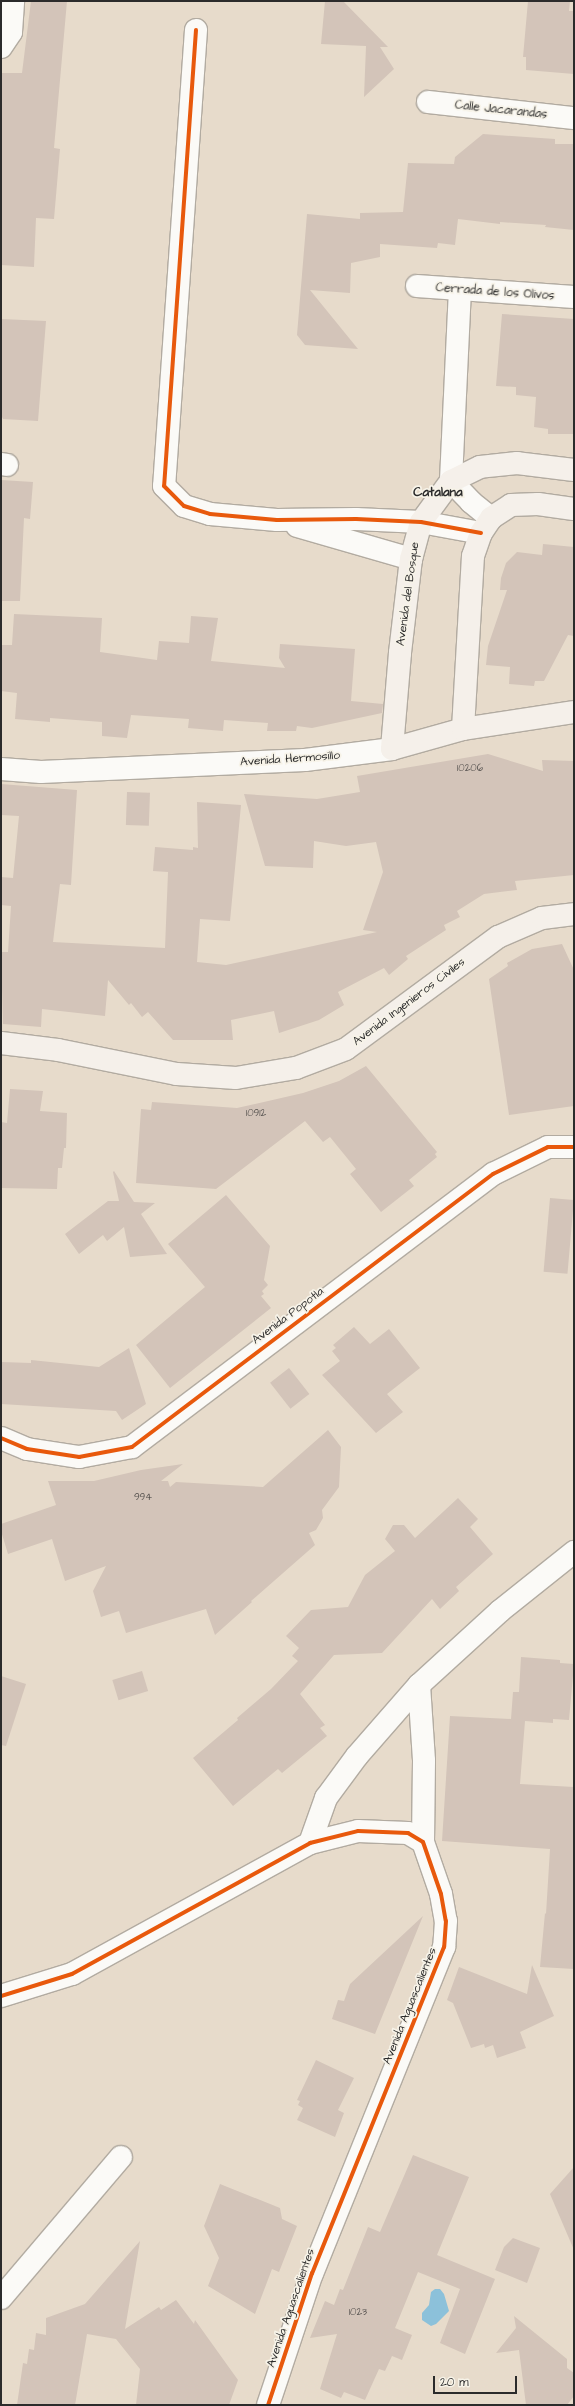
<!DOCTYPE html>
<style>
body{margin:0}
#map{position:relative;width:575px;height:2406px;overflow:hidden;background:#e7dbcb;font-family:"Architects Daughter",sans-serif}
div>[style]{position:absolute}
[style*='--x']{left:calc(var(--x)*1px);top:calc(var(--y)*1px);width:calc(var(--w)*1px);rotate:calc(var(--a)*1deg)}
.water>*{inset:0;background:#8cc1da}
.building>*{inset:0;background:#d3c4b9;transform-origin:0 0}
.roads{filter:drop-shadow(1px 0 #b2aba1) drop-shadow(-1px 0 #b2aba1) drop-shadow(0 1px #b2aba1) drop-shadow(0 -1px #b2aba1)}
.street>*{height:22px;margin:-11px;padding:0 11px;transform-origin:11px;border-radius:11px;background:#fbfaf7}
.secondary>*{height:22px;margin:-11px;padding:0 11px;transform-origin:11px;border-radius:11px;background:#f5f0ea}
.cycleway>*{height:4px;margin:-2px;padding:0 2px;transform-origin:2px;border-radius:2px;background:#e8590c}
span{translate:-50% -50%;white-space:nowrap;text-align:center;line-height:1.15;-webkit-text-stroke:3.5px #f7f3e8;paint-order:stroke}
.number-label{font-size:10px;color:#575350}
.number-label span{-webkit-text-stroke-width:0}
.street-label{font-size:12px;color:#2b2b2b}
.neighbourhood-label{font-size:13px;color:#2b2b2b;font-weight:700}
.frame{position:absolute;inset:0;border:2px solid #2b2b2b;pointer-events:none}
.scale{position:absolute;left:433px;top:2376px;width:84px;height:18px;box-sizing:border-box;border:2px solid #2b2b2b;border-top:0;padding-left:5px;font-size:12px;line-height:14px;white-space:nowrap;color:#2b2b2b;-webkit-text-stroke:3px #f7f3e8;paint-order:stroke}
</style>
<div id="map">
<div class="water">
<i style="clip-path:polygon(435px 2289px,440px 2289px,444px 2294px,449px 2311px,436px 2324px,431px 2326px,422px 2320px,422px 2313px,429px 2305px,431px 2292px)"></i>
</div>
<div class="building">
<i style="clip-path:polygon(31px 1px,67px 1px,54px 148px,60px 149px,54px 219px,36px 218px,34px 267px,1px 265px,1px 73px,22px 73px)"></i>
<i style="clip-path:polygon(325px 1px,343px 1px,388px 47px,380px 47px,394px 69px,364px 97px,366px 46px,321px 44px)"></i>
<i style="clip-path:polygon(528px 1px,570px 1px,569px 11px,574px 11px,574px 74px,526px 70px,526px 57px,523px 57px)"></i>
<i style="clip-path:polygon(483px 134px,555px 139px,555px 144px,574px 144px,574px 230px,545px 227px,546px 225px,500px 222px,500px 224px,458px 219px,455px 245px,438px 243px,437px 248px,380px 244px,380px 257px,351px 263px,350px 293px,310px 290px,358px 349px,305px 345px,297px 335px,307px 214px,360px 219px,360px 213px,403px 212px,408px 163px,454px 164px,455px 157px)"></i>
<i style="clip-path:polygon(502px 314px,574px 319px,574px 434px,548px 434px,548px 429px,534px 427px,536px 397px,516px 395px,516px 387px,496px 386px)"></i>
<i style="clip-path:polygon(1px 319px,46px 321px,38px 421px,3px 419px,1px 415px)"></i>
<i style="clip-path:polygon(1px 480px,33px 482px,30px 519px,24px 518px,20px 601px,1px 601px)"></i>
<i style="clip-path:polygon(543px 544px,574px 547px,574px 636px,568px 635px,544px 681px,535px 681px,534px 686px,509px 684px,510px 667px,486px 665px,488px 646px,507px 590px,500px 590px,501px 578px,506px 563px,517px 552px,542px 555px)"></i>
<i style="clip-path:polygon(14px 614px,102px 618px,100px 652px,157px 660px,159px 641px,189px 643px,191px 616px,218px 618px,211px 661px,285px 668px,279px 658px,280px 644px,355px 649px,351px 701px,383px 704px,382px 713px,312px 728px,297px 726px,296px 731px,267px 731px,268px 723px,224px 720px,223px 731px,188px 728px,189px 719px,131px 715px,127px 738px,102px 736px,102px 722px,50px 718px,50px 722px,15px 719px,17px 693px,1px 691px,1px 645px,12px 645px)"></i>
<i style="clip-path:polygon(488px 754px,543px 771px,542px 760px,574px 761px,574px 875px,515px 881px,517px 890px,484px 894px,457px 911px,460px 917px,444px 925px,446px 930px,406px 956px,408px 959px,389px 975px,384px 968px,338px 992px,344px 1005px,319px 1020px,279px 1033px,274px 1011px,231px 1020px,233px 1040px,173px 1040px,148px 1012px,142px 1017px,131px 1003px,129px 1005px,108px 980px,105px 1016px,42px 1009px,41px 1027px,3px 1024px,1px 952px,8px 952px,11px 906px,1px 905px,1px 877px,13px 878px,19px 816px,1px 815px,1px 784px,77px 790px,71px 885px,60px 884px,53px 942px,165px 948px,168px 872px,153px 871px,155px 847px,193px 850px,193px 847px,198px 848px,197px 802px,241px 805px,230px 921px,200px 919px,197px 962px,226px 965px,377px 932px,363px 930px,383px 872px,376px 842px,346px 846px,314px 841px,313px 868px,265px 866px,244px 794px,317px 799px,360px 792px,357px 776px)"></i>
<i style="left:127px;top:792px;width:23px;height:33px;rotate:2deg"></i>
<i style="clip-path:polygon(562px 944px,574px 970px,574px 1106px,509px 1115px,489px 979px,508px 966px,507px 963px,532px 949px)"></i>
<i style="clip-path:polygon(366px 1066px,437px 1152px,435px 1154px,437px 1157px,409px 1180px,414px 1186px,381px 1212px,350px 1174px,356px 1169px,330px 1137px,323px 1142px,305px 1121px,216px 1189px,136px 1183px,141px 1109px,151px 1110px,152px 1102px,237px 1108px,303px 1093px,339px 1081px)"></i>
<i style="clip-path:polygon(10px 1089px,43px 1091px,40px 1111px,67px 1113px,66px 1148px,64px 1148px,62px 1168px,58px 1168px,57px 1189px,1px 1188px,1px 1122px,7px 1123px)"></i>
<i style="clip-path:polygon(114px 1171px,134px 1202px,155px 1203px,141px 1214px,167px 1254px,130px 1257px,124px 1227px,107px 1241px,103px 1235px,79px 1254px,65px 1234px,108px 1201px,119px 1201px,113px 1172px)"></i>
<i style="clip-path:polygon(226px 1195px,270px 1246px,264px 1280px,268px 1285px,262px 1291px,264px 1294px,261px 1296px,271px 1308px,170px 1388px,136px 1345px,205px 1287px,168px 1244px)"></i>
<i style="left:550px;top:1198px;width:24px;height:74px;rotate:5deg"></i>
<i style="clip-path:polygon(354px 1327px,370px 1344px,389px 1329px,420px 1368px,387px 1394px,403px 1412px,376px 1433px,322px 1375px,340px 1361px,332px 1351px,336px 1348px,333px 1345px)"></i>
<i style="clip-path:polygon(129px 1348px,146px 1404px,122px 1420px,116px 1411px,1px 1404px,1px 1362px,31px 1363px,31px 1360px,99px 1367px)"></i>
<i style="left:289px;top:1368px;width:33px;height:24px;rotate:52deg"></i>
<i style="clip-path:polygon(328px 1430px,341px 1447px,339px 1487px,322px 1510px,323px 1518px,316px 1530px,309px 1533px,315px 1545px,251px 1601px,252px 1602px,215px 1635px,206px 1609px,126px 1633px,119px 1611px,101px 1617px,93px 1591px,106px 1566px,65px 1581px,52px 1539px,8px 1554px,1px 1531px,1px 1524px,56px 1505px,48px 1481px,94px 1481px,141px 1470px,183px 1464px,161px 1481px,168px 1481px,170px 1487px,176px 1482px,263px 1487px)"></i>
<i style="clip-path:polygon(458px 1498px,478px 1519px,470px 1527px,493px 1554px,456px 1587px,459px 1591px,440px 1609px,432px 1599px,382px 1653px,334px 1655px,300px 1694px,325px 1725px,320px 1728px,327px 1736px,282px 1773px,278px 1769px,233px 1806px,193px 1758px,238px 1720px,237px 1718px,271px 1689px,298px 1661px,292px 1656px,299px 1648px,286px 1636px,311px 1610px,348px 1607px,365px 1575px,395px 1551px,385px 1539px,393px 1525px,404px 1525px,415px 1538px)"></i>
<i style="clip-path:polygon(521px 1657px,560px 1660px,560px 1663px,574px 1664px,569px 1720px,553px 1719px,553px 1723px,525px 1721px,520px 1784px,574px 1787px,574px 1969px,540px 1967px,545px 1913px,546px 1914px,550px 1849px,442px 1841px,450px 1716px,511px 1719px,513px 1692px,519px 1692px)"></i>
<i style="left:142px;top:1671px;width:21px;height:31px;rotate:73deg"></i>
<i style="clip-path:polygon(1px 1676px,26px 1684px,6px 1746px,1px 1745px)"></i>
<i style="clip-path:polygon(423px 1916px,375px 2034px,332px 2019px,338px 2000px,344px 2001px,350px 1984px)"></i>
<i style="clip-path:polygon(532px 1965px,554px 2016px,520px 2032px,526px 2048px,497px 2058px,493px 2045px,485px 2048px,484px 2044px,471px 2048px,453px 2003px,447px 2000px,459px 1967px,527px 1994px)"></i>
<i style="clip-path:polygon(316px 2060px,354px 2078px,338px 2110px,344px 2113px,335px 2137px,297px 2120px,303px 2108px,298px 2105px,300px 2101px,297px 2100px)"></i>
<i style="clip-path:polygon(413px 2155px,469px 2177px,437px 2255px,495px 2279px,465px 2354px,440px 2343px,460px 2289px,418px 2272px,395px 2328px,412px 2335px,402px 2360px,392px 2356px,385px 2371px,379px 2369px,365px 2400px,344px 2392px,341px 2398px,320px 2389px,337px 2334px,310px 2338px,325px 2301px,334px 2305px,340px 2289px,343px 2290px,368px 2227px,380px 2232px)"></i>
<i style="clip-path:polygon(574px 2167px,574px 2250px,550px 2194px)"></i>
<i style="clip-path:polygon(220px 2184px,280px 2208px,282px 2219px,297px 2226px,279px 2272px,272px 2269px,255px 2314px,208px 2286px,219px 2258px,204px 2226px)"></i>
<i style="clip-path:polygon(513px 2238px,540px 2248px,527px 2283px,495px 2270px,504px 2247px)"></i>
<i style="clip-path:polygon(140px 2241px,125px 2329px,159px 2307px,161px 2310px,176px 2300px,194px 2324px,195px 2320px,238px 2380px,229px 2405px,136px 2405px,140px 2369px,116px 2339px,87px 2334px,75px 2405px,17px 2405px,23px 2363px,27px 2364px,29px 2349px,34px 2350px,36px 2333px,46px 2335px,46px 2318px,85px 2304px)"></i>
<i style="clip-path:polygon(514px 2316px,567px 2359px,567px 2368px,574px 2373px,574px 2396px,567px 2405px,526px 2405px,519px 2350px,496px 2353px,516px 2328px)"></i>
</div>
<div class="roads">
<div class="street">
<i style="--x:196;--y:30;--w:457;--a:94"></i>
<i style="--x:164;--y:486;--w:28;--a:45"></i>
<i style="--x:184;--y:506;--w:27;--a:17"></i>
<i style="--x:210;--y:514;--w:67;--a:5.1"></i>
<i style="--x:277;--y:520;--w:79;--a:-0.7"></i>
<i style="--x:356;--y:519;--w:65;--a:2.6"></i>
<i style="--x:421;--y:522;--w:61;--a:10.4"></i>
<i style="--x:1;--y:47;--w:18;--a:-56"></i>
<i style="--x:11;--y:32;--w:31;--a:-86"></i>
<i style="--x:428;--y:102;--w:147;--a:6.3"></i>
<i style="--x:417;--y:286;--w:157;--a:4"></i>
<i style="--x:460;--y:289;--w:192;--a:92.7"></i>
<i style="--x:451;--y:481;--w:29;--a:46"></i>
<i style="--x:471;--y:502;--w:26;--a:39"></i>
<i style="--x:1;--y:464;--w:6;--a:9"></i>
<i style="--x:297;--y:526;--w:119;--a:16.1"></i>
<i style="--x:1;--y:769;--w:40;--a:4.3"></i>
<i style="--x:41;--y:772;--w:264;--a:-2.6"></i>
<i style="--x:305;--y:760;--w:88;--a:-7.2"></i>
<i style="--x:1;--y:1438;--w:28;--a:23"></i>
<i style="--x:27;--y:1449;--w:53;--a:8.7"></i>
<i style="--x:79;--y:1457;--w:54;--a:-10.7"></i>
<i style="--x:132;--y:1447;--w:453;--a:-37.1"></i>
<i style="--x:493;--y:1174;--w:61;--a:-26.1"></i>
<i style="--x:548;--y:1147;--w:26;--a:0"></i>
<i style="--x:419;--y:1685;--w:76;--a:86.2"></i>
<i style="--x:424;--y:1761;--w:81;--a:90.7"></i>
<i style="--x:310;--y:1843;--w:48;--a:-70.4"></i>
<i style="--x:326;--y:1798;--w:52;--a:-53.6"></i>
<i style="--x:357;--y:1756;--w:94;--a:-48.9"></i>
<i style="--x:419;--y:1685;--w:110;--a:-42.4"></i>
<i style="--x:500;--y:1611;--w:95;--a:-38.6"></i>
<i style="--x:1;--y:1996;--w:74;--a:-17.2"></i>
<i style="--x:72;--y:1974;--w:272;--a:-28.8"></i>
<i style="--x:310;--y:1843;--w:49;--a:-14"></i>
<i style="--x:358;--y:1831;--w:50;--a:2.3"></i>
<i style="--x:408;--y:1833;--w:17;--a:31"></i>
<i style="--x:423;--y:1842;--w:55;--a:70.9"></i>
<i style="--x:441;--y:1894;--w:27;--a:80"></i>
<i style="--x:446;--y:1921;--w:26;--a:94"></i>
<i style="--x:444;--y:1947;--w:352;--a:112"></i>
<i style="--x:312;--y:2273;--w:139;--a:108.4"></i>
<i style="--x:1;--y:2298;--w:185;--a:-49.6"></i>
</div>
<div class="secondary">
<i style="--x:574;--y:470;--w:57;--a:-173"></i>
<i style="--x:517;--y:463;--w:37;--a:174"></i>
<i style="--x:480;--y:467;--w:32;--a:154"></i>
<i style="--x:451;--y:481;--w:51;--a:126.2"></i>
<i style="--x:421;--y:522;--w:38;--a:105"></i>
<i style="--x:411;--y:559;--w:95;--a:96.7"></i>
<i style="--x:400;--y:653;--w:96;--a:94.8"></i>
<i style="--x:392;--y:749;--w:74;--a:-15.7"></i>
<i style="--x:463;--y:729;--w:112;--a:-8.7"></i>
<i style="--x:463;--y:729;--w:173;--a:-86.7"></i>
<i style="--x:473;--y:556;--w:24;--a:-71"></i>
<i style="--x:481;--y:533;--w:18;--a:-56"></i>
<i style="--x:491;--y:518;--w:24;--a:-33"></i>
<i style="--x:511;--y:505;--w:27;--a:-2"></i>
<i style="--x:538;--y:504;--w:36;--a:8"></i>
<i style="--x:1;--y:1043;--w:57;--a:7"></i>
<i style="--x:58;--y:1050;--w:121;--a:11.4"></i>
<i style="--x:177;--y:1074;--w:59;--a:3.9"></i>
<i style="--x:236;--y:1078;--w:61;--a:-9.5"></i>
<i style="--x:296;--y:1068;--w:53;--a:-20.8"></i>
<i style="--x:346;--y:1049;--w:189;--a:-36.4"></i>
<i style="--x:498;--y:937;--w:48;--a:-23.4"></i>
<i style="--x:542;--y:918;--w:32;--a:-7"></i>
</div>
</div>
<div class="cycleway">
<i style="--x:196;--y:30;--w:457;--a:94"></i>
<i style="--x:164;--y:486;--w:28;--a:45"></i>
<i style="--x:184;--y:506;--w:27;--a:17"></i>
<i style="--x:210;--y:514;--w:67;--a:5.1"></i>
<i style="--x:277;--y:520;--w:79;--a:-0.7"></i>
<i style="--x:356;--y:519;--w:65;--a:2.6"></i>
<i style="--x:421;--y:522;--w:61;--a:10.4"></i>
<i style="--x:1;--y:1438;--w:28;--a:23"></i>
<i style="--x:27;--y:1449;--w:53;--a:8.7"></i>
<i style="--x:79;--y:1457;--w:54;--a:-10.7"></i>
<i style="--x:132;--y:1447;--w:453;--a:-37.1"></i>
<i style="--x:493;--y:1174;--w:61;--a:-26.1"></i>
<i style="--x:548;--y:1147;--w:26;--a:0"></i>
<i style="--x:1;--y:1996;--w:74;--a:-17.2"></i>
<i style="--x:72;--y:1974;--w:272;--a:-28.8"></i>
<i style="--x:310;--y:1843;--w:49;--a:-14"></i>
<i style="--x:358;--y:1831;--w:50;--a:2.3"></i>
<i style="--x:408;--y:1833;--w:17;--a:31"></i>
<i style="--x:423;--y:1842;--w:55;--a:70.9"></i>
<i style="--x:441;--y:1894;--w:27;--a:80"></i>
<i style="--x:446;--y:1921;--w:26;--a:94"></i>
<i style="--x:444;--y:1947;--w:352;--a:112"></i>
<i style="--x:312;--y:2273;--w:139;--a:108.4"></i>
</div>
<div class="number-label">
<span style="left:470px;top:769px">10206</span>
<span style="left:256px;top:1114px">10912</span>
<span style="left:143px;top:1498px">994</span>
<span style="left:358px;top:2313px">1023</span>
</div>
<div class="street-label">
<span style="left:501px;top:110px;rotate:6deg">Calle Jacarandas</span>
<span style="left:495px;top:292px;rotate:4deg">Cerrada de los Olivos</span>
<span style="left:408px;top:594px;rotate:-82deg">Avenida del Bosque</span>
<span style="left:290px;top:759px;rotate:-4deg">Avenida Hermosillo</span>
<span style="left:409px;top:1002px;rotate:-37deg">Avenida Ingenieros Civiles</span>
<span style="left:288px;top:1316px;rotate:-37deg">Avenida Popotla</span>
<span style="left:410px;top:2006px;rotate:-68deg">Avenida Aguascalientes</span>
<span style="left:291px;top:2308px;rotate:-71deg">Avenida Aguascalientes</span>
</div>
<div class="neighbourhood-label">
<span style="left:438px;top:492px">Catalana</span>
</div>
<div class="frame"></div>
<div class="scale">20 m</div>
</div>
